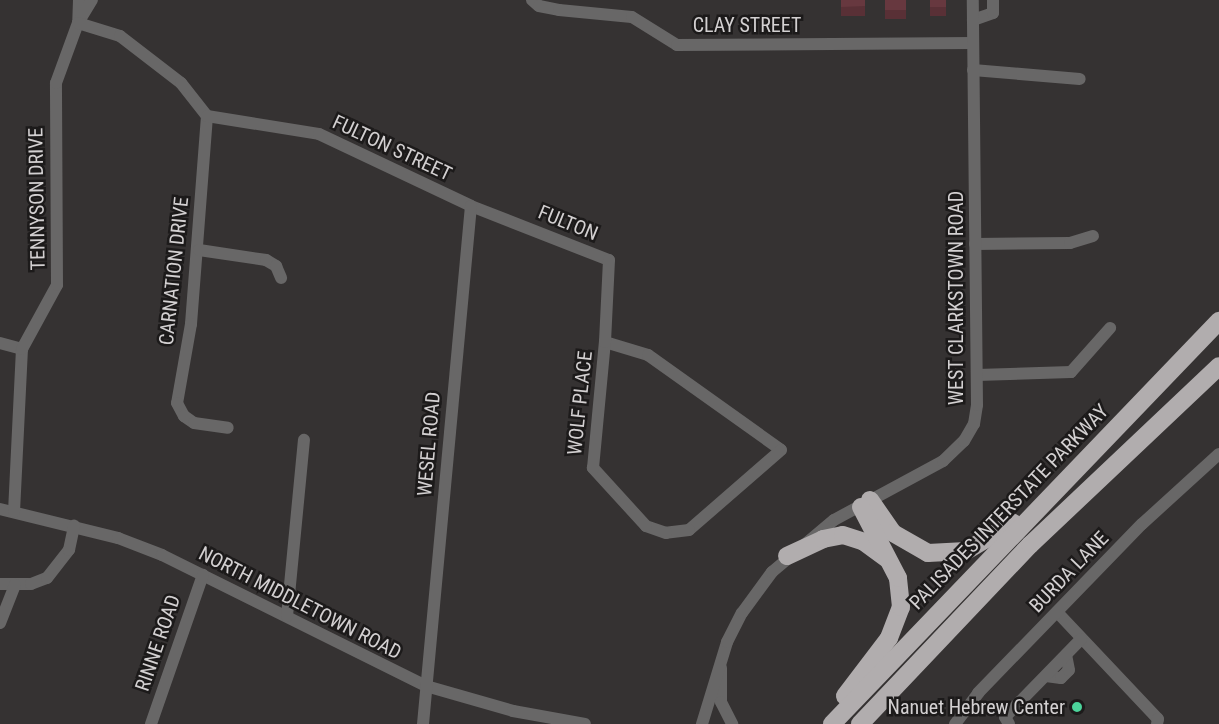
<!DOCTYPE html>
<style>
body{margin:0}
#map{position:relative;width:1219px;height:724px;overflow:hidden;background:#353232;font-family:"Roboto Condensed",sans-serif}
div>[style]{position:absolute}
[style*='--x']{left:calc(var(--x)*1px);top:calc(var(--y)*1px);width:calc(var(--w)*1px);rotate:calc(var(--a)*1deg)}
.minor>*{height:12px;margin:-6px;padding:0 6px;transform-origin:6px;border-radius:6px;background:#686767}
.highway>*{height:18px;margin:-9px;padding:0 9px;transform-origin:9px;border-radius:9px;background:#b1adae}
.wall>*{inset:0;background:#593036;transform-origin:0 0}
.building>*{inset:0;background:#67383f;transform-origin:0 0}
.dots>*{width:16px;height:16px;translate:-50% -50%;box-sizing:border-box;border:3px solid #1c1a1a;border-radius:50%}
span{translate:-50% -50%;white-space:nowrap;text-align:center;line-height:1.15;-webkit-text-stroke:5px #1c1a1a;paint-order:stroke}
.street-label{font-size:20px;color:#d3d0d1}
.poi-label{font-size:20px;color:#d3d0d1}
.right{translate:-100% -50%;text-align:right}
</style>
<div id="map">
<div class="minor">
<i style="--x:79;--y:0;--w:23;--a:92"></i>
<i style="--x:78;--y:23;--w:27;--a:-59"></i>
<i style="--x:532;--y:0;--w:9;--a:41"></i>
<i style="--x:539;--y:6;--w:20;--a:11"></i>
<i style="--x:559;--y:10;--w:73;--a:5.5"></i>
<i style="--x:632;--y:17;--w:53;--a:31.9"></i>
<i style="--x:677;--y:45;--w:296;--a:-0.4"></i>
<i style="--x:973;--y:20;--w:21;--a:-19"></i>
<i style="--x:993;--y:13;--w:13;--a:-90"></i>
<i style="--x:973;--y:70;--w:107;--a:4.8"></i>
<i style="--x:207;--y:116;--w:209;--a:94.4"></i>
<i style="--x:191;--y:324;--w:80;--a:100"></i>
<i style="--x:177;--y:403;--w:15;--a:62"></i>
<i style="--x:184;--y:416;--w:12;--a:35"></i>
<i style="--x:194;--y:423;--w:34;--a:8"></i>
<i style="--x:975;--y:244;--w:95;--a:-0.6"></i>
<i style="--x:1070;--y:243;--w:24;--a:-17"></i>
<i style="--x:199;--y:250;--w:68;--a:8.5"></i>
<i style="--x:266;--y:260;--w:12;--a:31"></i>
<i style="--x:276;--y:266;--w:13;--a:67"></i>
<i style="--x:605;--y:342;--w:45;--a:16.8"></i>
<i style="--x:648;--y:355;--w:163;--a:35.5"></i>
<i style="--x:781;--y:450;--w:122;--a:139"></i>
<i style="--x:689;--y:530;--w:23;--a:173"></i>
<i style="--x:666;--y:533;--w:21;--a:-161"></i>
<i style="--x:646;--y:526;--w:79;--a:-132.4"></i>
<i style="--x:593;--y:468;--w:127;--a:-84.6"></i>
<i style="--x:0;--y:343;--w:23;--a:15"></i>
<i style="--x:977;--y:375;--w:94;--a:-1.8"></i>
<i style="--x:1071;--y:372;--w:59;--a:-48.4"></i>
<i style="--x:0;--y:509;--w:122;--a:13.8"></i>
<i style="--x:118;--y:538;--w:47;--a:21.1"></i>
<i style="--x:162;--y:555;--w:295;--a:26.4"></i>
<i style="--x:426;--y:686;--w:91;--a:16"></i>
<i style="--x:513;--y:711;--w:73;--a:10.2"></i>
<i style="--x:14;--y:512;--w:163;--a:-87.2"></i>
<i style="--x:22;--y:349;--w:73;--a:-61.3"></i>
<i style="--x:57;--y:285;--w:202;--a:-90.3"></i>
<i style="--x:56;--y:83;--w:64;--a:-69.9"></i>
<i style="--x:78;--y:23;--w:44;--a:17.2"></i>
<i style="--x:120;--y:36;--w:77;--a:37.6"></i>
<i style="--x:181;--y:83;--w:42;--a:51.8"></i>
<i style="--x:207;--y:116;--w:113;--a:9.1"></i>
<i style="--x:319;--y:134;--w:168;--a:25.3"></i>
<i style="--x:471;--y:206;--w:148;--a:21.4"></i>
<i style="--x:609;--y:260;--w:82;--a:92.8"></i>
<i style="--x:0;--y:584;--w:31;--a:0"></i>
<i style="--x:31;--y:584;--w:17;--a:-21"></i>
<i style="--x:47;--y:578;--w:36;--a:-52"></i>
<i style="--x:69;--y:550;--w:25;--a:-78"></i>
<i style="--x:1057;--y:612;--w:147;--a:46.7"></i>
<i style="--x:1158;--y:719;--w:5;--a:101"></i>
<i style="--x:287;--y:616;--w:177;--a:-84.5"></i>
<i style="--x:0;--y:623;--w:41;--a:-68.5"></i>
<i style="--x:721;--y:668;--w:34;--a:90"></i>
<i style="--x:721;--y:702;--w:25;--a:63"></i>
<i style="--x:1046;--y:676;--w:15;--a:8"></i>
<i style="--x:1061;--y:678;--w:11;--a:-45"></i>
<i style="--x:1069;--y:670;--w:15;--a:-101"></i>
<i style="--x:151;--y:724;--w:158;--a:-70.8"></i>
<i style="--x:423;--y:724;--w:520;--a:-84.71"></i>
<i style="--x:702;--y:724;--w:86;--a:-73"></i>
<i style="--x:727;--y:642;--w:33;--a:-63"></i>
<i style="--x:742;--y:613;--w:51;--a:-53.8"></i>
<i style="--x:772;--y:572;--w:81;--a:-40"></i>
<i style="--x:834;--y:520;--w:124;--a:-28.4"></i>
<i style="--x:943;--y:461;--w:29;--a:-44"></i>
<i style="--x:964;--y:441;--w:20;--a:-60"></i>
<i style="--x:974;--y:424;--w:19;--a:-81"></i>
<i style="--x:977;--y:405;--w:405;--a:-90.6"></i>
<i style="--x:955;--y:724;--w:39;--a:-53"></i>
<i style="--x:978;--y:693;--w:235;--a:-45.9"></i>
<i style="--x:1142;--y:524;--w:104;--a:-42.3"></i>
<i style="--x:1009;--y:724;--w:8;--a:-120"></i>
<i style="--x:1005;--y:717;--w:109;--a:-45.7"></i>
</div>
<div class="highway">
<i style="--x:870;--y:500;--w:40;--a:55.1"></i>
<i style="--x:893;--y:533;--w:40;--a:29.7"></i>
<i style="--x:928;--y:553;--w:38;--a:-3"></i>
<i style="--x:966;--y:551;--w:55;--a:-30.8"></i>
<i style="--x:787;--y:556;--w:40;--a:-25"></i>
<i style="--x:823;--y:539;--w:20;--a:-11"></i>
<i style="--x:843;--y:535;--w:22;--a:18"></i>
<i style="--x:864;--y:542;--w:27;--a:36"></i>
<i style="--x:845;--y:696;--w:73;--a:-52.8"></i>
<i style="--x:889;--y:638;--w:33;--a:-69"></i>
<i style="--x:901;--y:607;--w:29;--a:-96"></i>
<i style="--x:898;--y:578;--w:80;--a:-117.5"></i>
<i style="--x:832;--y:724;--w:559;--a:-46.16"></i>
<i style="--x:860;--y:724;--w:247;--a:-46.5"></i>
<i style="--x:1030;--y:545;--w:260;--a:-43.4"></i>
</div>
<div class="wall">
<i style="left:841px;top:0;width:24px;height:16px"></i>
<i style="left:885px;top:0;width:21px;height:19px"></i>
<i style="left:930px;top:0;width:16px;height:16px"></i>
</div>
<div class="building">
<i style="clip-path:polygon(841px 0,865px 0,865px 6px,841px 7px)"></i>
<i style="left:885px;top:0;width:21px;height:10px"></i>
<i style="left:930px;top:0;width:16px;height:7px"></i>
</div>
<div class="dots">
<i style="left:1077px;top:707px;background:#4cd49b"></i>
</div>
<div class="street-label">
<span style="left:747px;top:25px">CLAY STREET</span>
<span style="left:392px;top:148px;rotate:25deg">FULTON STREET</span>
<span style="left:37px;top:199px;rotate:-91deg">TENNYSON DRIVE</span>
<span style="left:568px;top:223px;rotate:22deg">FULTON</span>
<span style="left:174px;top:271px;rotate:-84deg">CARNATION DRIVE</span>
<span style="left:956px;top:298px;rotate:-90deg">WEST CLARKSTOWN ROAD</span>
<span style="left:580px;top:403px;rotate:-84deg">WOLF PLACE</span>
<span style="left:429px;top:444px;rotate:-85deg">WESEL ROAD</span>
<span style="left:1009px;top:507px;rotate:-46deg">PALISADES INTERSTATE PARKWAY</span>
<span style="left:1069px;top:572px;rotate:-46deg">BURDA LANE</span>
<span style="left:300px;top:603px;rotate:27deg">NORTH MIDDLETOWN ROAD</span>
<span style="left:158px;top:643px;rotate:-71deg">RINNE ROAD</span>
</div>
<div class="poi-label">
<span class="right" style="left:1065px;top:707px">Nanuet Hebrew Center</span>
</div>
</div>
